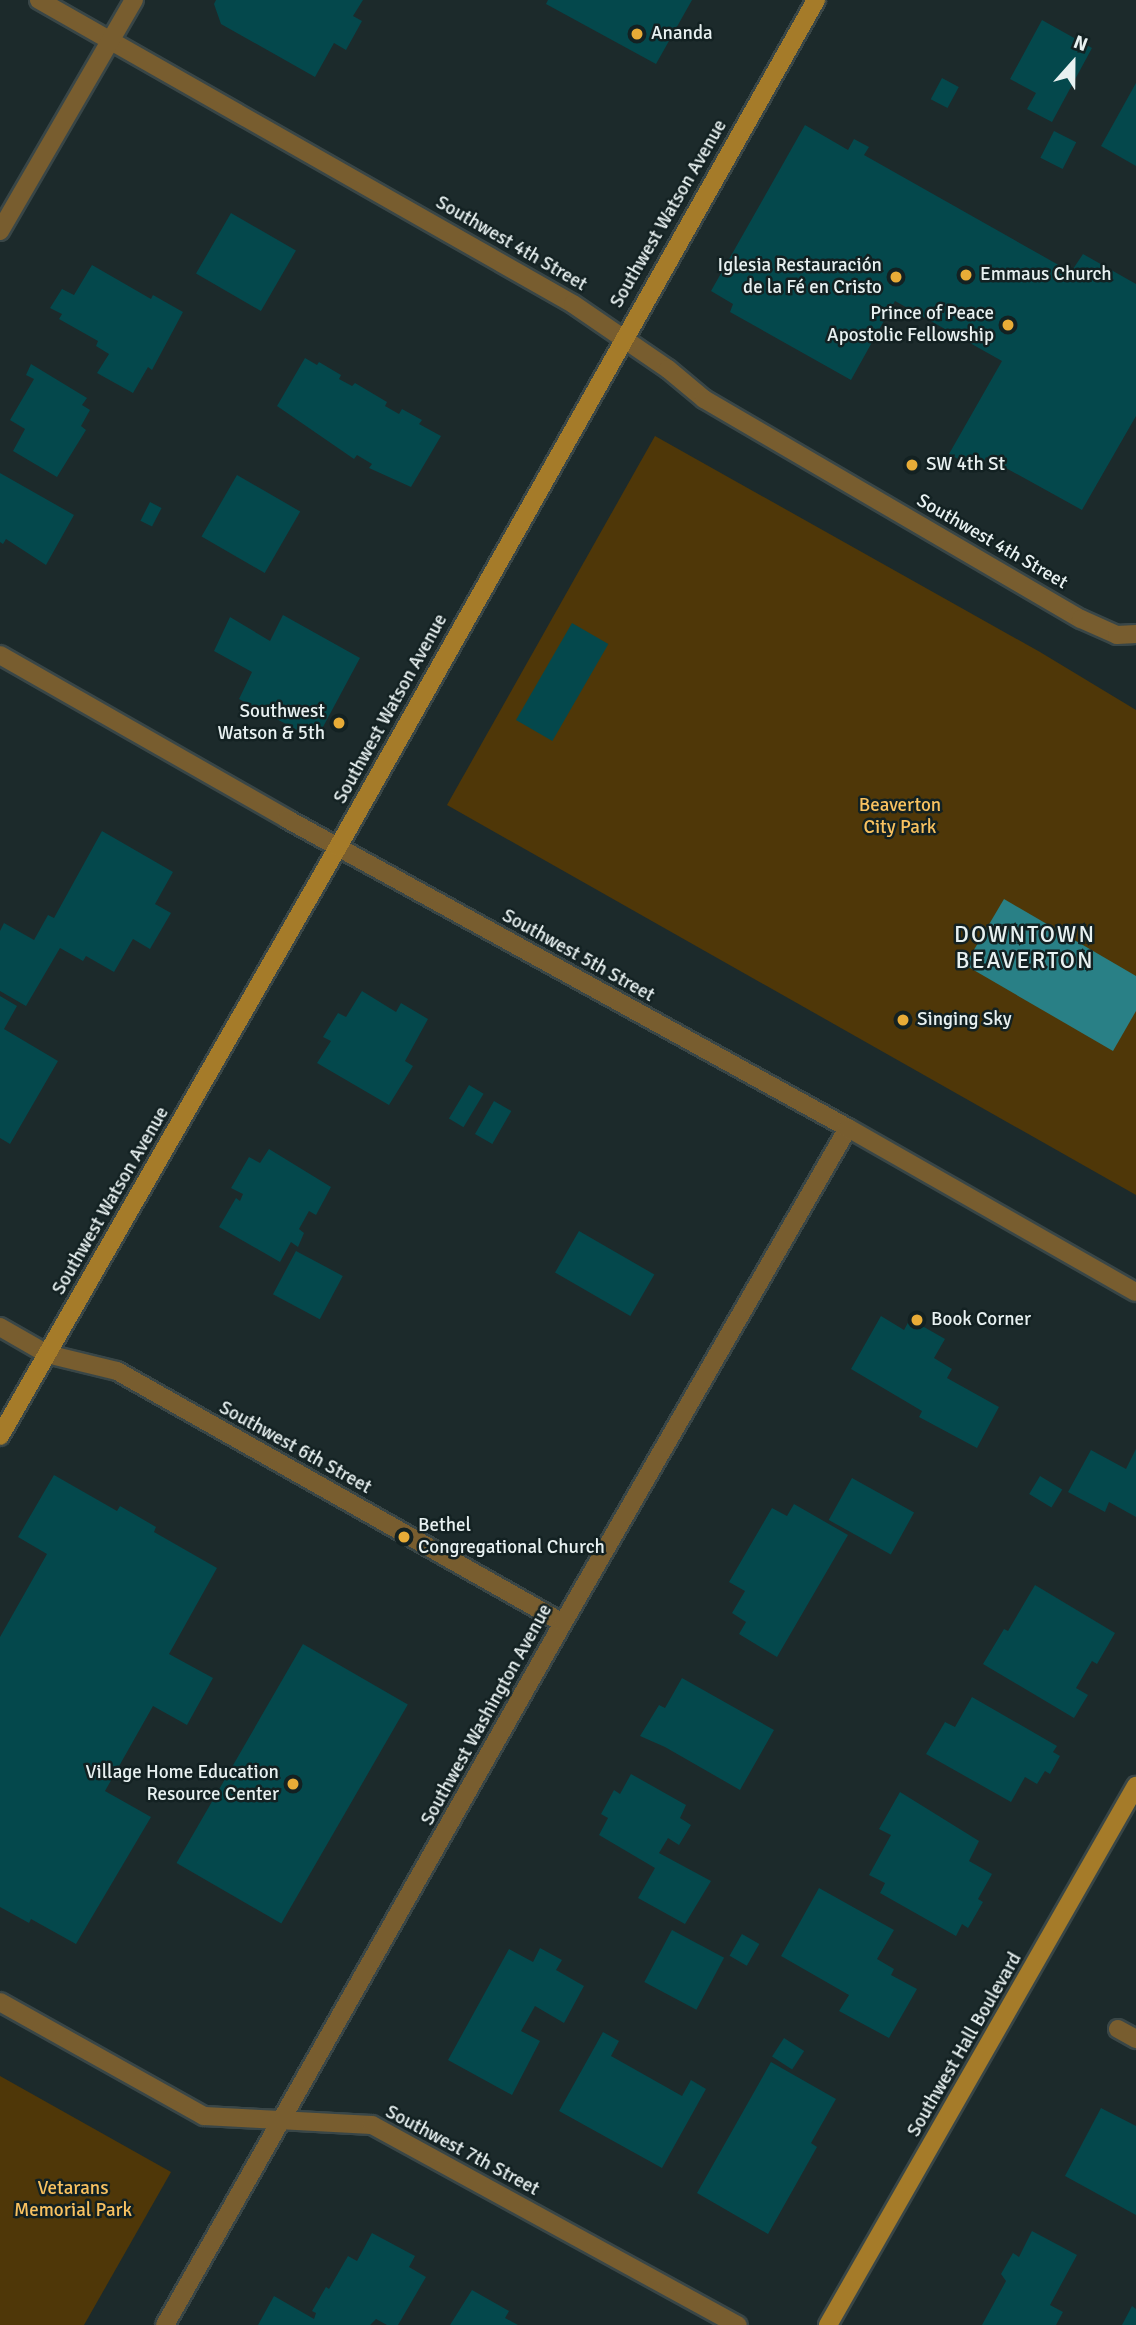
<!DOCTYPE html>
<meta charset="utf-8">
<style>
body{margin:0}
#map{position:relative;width:1136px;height:2325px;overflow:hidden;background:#1c2a2b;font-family:Signika,sans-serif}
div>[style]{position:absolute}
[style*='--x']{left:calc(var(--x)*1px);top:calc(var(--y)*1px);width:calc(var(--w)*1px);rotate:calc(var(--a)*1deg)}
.green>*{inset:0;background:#4f3708}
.water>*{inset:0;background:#298086}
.building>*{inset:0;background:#04484c;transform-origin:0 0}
.roads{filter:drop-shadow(2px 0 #394647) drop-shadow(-2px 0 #394647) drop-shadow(0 2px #394647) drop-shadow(0 -2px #394647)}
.minor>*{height:18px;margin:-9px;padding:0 9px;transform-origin:9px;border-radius:9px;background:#785d2f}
.tertiary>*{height:18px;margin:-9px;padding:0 9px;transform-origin:9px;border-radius:9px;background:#785d2f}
.secondary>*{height:18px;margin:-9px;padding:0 9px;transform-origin:9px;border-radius:9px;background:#a57b29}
.dots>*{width:19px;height:19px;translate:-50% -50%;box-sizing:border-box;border:4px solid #132122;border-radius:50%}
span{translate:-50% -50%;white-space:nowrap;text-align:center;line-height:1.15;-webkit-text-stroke:5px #132122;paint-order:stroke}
.poi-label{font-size:19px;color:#e8f1f1}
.left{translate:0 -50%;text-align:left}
.right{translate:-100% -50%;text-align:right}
.street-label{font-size:19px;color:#e8f1f1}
.park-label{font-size:19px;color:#f9c260}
.quarter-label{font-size:23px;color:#e8f1f1;letter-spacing:2px}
.north{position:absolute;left:1038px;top:28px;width:70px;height:70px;-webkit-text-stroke:5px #132122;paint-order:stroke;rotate:21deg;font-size:19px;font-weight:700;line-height:28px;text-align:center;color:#e8f1f1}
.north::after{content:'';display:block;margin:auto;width:24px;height:32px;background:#e8f1f1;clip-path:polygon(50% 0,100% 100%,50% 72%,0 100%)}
</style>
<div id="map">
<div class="green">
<i style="clip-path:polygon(655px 436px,1040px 652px,1136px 710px,1136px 1195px,447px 805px)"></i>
<i style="clip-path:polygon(0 2076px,171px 2172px,84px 2325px,0 2325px)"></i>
</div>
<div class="water">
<i style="clip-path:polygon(1004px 899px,1136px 976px,1136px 1011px,1113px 1051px,965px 965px)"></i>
</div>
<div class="building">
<i style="clip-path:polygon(216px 0,363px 0,353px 16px,362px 21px,346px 50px,334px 43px,315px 77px,221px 24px,214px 4px)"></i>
<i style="clip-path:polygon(548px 0,692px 0,656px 64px,546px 4px)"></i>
<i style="clip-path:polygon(1042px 20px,1092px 48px,1052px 122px,1027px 109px,1036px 93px,1010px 79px)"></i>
<i style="left:942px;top:78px;width:19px;height:24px;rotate:28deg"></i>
<i style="clip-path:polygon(1136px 83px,1136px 166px,1101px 146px)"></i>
<i style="clip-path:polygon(805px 125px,848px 150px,854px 139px,869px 147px,864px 155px,1071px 272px,1083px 254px,1136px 284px,1136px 416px,1082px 510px,986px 457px,979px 471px,949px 454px,1002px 361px,895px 301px,851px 380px,730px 312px,733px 304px,711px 291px)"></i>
<i style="left:1054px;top:131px;width:25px;height:30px;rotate:27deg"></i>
<i style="left:231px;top:213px;width:75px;height:70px;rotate:30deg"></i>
<i style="clip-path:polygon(92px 265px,151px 299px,153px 295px,183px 312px,152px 370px,148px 367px,133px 393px,97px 373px,109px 354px,96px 346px,98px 341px,59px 319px,62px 314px,50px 308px,62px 289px,74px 295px)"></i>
<i style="clip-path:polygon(305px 358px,317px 365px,319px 362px,341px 375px,339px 379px,352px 386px,355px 383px,387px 402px,385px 406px,399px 414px,402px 409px,422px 420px,419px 424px,441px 436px,411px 487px,369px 468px,372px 464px,357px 455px,354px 459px,277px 406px)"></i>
<i style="clip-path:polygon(31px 364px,87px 398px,82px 405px,90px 410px,81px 426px,86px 430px,57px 477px,13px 451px,25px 429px,10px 420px,34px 379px,26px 375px)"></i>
<i style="clip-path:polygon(0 473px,74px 515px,46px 565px,6px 539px,3px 544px,0 542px)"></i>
<i style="left:237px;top:475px;width:73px;height:71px;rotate:30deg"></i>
<i style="left:150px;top:502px;width:13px;height:21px;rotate:27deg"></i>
<i style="clip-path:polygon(283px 615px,360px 658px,316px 740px,239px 699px,252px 672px,214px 651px,230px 617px,270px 641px)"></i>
<i style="left:572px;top:623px;width:42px;height:112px;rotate:30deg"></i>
<i style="clip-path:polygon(102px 831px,173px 872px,155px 904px,171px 913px,150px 949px,133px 939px,114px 972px,86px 956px,83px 961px,60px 948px,26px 1006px,0 991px,0 931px,4px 923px,34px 940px,48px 915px,54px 918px)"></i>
<i style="clip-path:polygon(362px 991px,396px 1012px,401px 1003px,428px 1019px,405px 1061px,413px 1066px,389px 1105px,317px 1063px,331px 1041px,323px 1037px,338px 1013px,346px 1017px)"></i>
<i style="clip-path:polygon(0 996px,17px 1006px,4px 1029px,58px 1061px,10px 1144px,0 1138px)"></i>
<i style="left:469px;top:1085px;width:17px;height:39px;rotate:31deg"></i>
<i style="left:494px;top:1101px;width:20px;height:38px;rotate:30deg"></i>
<i style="clip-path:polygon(269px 1149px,331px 1187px,316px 1215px,309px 1211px,299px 1229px,304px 1233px,298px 1247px,291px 1242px,280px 1262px,219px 1227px,236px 1198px,240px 1201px,243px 1194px,231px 1188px,249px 1157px,260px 1163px)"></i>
<i style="left:579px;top:1231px;width:87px;height:48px;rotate:30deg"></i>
<i style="left:296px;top:1251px;width:53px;height:49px;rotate:28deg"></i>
<i style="clip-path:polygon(881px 1316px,904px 1330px,910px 1319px,945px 1339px,934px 1358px,952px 1369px,947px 1378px,999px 1407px,977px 1448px,919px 1417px,922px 1411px,851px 1369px)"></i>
<i style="clip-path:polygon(1136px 1449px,1136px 1517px,1109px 1502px,1105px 1512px,1068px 1492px,1091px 1450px,1126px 1469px)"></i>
<i style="clip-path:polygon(54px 1475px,117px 1511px,120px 1506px,156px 1527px,154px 1532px,217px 1568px,169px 1654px,213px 1678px,187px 1725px,153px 1706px,105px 1791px,151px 1817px,76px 1944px,31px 1919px,29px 1923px,0 1907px,0 1637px,47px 1554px,18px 1537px)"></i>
<i style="left:1040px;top:1476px;width:26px;height:21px;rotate:31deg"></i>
<i style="left:852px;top:1478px;width:71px;height:48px;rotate:29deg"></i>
<i style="clip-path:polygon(794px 1504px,848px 1535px,777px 1657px,739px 1634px,746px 1622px,732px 1613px,745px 1591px,729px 1582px,772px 1508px,787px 1516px)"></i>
<i style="clip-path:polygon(1035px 1585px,1115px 1633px,1097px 1664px,1092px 1661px,1076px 1688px,1088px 1695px,1074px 1718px,983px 1664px,1004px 1629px,1008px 1631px)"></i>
<i style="left:303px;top:1644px;width:121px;height:253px;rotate:30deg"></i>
<i style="clip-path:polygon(682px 1678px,774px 1730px,740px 1790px,665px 1747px,640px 1736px,659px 1705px,665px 1708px)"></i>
<i style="clip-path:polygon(972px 1697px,1057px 1746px,1053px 1752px,1060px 1756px,1050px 1774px,1045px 1771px,1037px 1784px,1025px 1777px,1011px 1802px,926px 1754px,945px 1722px,955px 1727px)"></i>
<i style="clip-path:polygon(631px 1774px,686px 1805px,680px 1818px,691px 1825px,679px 1845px,668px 1838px,659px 1853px,711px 1881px,685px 1924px,638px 1898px,655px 1868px,599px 1835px,608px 1818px,601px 1814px,614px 1790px,620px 1794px)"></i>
<i style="clip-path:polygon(900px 1792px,979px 1841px,969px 1861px,992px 1874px,978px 1899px,983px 1902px,968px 1928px,962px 1924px,956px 1936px,880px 1893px,885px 1883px,869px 1875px,891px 1835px,879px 1829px)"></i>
<i style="clip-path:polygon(819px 1888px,894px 1930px,877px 1959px,894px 1969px,891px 1975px,917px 1989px,889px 2038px,839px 2011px,849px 1995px,781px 1956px)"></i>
<i style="left:672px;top:1930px;width:59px;height:59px;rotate:28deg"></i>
<i style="left:742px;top:1934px;width:20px;height:25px;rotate:30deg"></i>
<i style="clip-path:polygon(540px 1948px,562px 1960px,556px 1970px,584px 1986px,564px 2023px,535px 2006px,521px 2031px,540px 2041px,512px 2095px,448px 2060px,509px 1949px,533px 1962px)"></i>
<i style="clip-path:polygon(603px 2032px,619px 2041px,611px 2056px,682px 2096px,691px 2080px,706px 2089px,662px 2168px,559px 2111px)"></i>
<i style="left:784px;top:2038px;width:24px;height:22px;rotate:33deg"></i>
<i style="clip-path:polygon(771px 2062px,836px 2099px,811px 2143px,817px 2147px,768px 2234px,697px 2193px)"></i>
<i style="clip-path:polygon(1101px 2108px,1136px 2126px,1136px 2215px,1065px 2176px)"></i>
<i style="clip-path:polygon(1032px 2231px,1077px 2255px,1050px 2305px,1063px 2312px,1056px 2325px,982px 2325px,1006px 2281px,1001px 2274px,1013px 2253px,1019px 2257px)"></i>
<i style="clip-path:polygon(372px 2233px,415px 2256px,409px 2267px,426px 2277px,398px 2325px,387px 2325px,376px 2319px,370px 2325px,258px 2325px,274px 2296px,314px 2319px,316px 2313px,312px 2311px,326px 2287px,329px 2289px,348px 2256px,357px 2261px)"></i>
<i style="clip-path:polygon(472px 2290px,509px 2311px,505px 2318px,518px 2325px,450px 2325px)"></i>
<i style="clip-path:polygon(1132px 2306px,1136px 2309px,1136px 2325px,1122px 2325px)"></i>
</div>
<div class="roads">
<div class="minor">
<i style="--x:39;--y:0;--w:614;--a:29.65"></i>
<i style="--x:573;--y:304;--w:115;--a:34.4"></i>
<i style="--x:668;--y:369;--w:47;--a:39.8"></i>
<i style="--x:704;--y:399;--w:436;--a:30.3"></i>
<i style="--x:1081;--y:619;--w:39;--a:24"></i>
<i style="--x:1117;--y:635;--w:19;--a:-3"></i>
<i style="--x:0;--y:231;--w:267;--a:-59.9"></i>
<i style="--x:0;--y:1327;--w:54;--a:29.9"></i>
<i style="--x:47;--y:1354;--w:72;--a:13.7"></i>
<i style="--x:117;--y:1371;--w:512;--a:29.47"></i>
<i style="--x:0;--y:2002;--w:234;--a:29.2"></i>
<i style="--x:204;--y:2116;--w:168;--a:3.1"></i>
<i style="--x:372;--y:2125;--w:417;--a:28.7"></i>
<i style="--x:1118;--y:2029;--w:21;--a:29"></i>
<i style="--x:165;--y:2325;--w:807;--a:-60.45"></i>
<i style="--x:563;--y:1623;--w:571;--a:-60.07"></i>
</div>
<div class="tertiary">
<i style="--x:0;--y:655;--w:331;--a:29.7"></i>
<i style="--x:287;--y:819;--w:640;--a:28.85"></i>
<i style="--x:848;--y:1128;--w:331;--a:29.7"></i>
</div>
<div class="secondary">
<i style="--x:0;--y:1436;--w:679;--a:-60.15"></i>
<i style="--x:338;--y:847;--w:973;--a:-60.56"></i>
<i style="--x:828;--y:2325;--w:621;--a:-60.26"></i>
</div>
</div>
<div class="dots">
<i style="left:637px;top:34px;background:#e8ac37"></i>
<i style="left:966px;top:275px;background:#e8ac37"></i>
<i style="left:896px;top:277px;background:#e8ac37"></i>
<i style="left:1008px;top:325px;background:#e8ac37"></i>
<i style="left:912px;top:465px;background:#e8ac37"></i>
<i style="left:339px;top:723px;background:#e8ac37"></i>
<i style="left:903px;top:1020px;background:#e8ac37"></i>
<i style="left:917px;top:1320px;background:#e8ac37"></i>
<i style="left:404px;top:1537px;background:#e8ac37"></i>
<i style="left:293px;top:1784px;background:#e8ac37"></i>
</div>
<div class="poi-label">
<span class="left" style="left:651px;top:34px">Ananda</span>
<span class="right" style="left:882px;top:277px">Iglesia Restauración<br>de la Fé en Cristo</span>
<span class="left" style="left:980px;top:275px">Emmaus Church</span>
<span class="right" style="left:994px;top:325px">Prince of Peace<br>Apostolic Fellowship</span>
<span class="left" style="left:926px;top:465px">SW 4th St</span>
<span class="right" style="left:325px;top:723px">Southwest<br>Watson &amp; 5th</span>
<span class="left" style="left:917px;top:1020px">Singing Sky</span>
<span class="left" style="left:931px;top:1320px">Book Corner</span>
<span class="left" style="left:418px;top:1537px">Bethel<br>Congregational Church</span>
<span class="right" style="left:279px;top:1784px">Village Home Education<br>Resource Center</span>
</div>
<div class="street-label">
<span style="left:669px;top:214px;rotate:-60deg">Southwest Watson Avenue</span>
<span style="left:511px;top:244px;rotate:30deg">Southwest 4th Street</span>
<span style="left:992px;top:542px;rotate:30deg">Southwest 4th Street</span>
<span style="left:391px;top:709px;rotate:-61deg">Southwest Watson Avenue</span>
<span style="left:578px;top:956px;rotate:29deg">Southwest 5th Street</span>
<span style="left:111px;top:1201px;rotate:-60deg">Southwest Watson Avenue</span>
<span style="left:295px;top:1448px;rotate:29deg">Southwest 6th Street</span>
<span style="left:487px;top:1715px;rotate:-61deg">Southwest Washington Avenue</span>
<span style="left:965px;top:2045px;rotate:-60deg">Southwest Hall Boulevard</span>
<span style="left:462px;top:2151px;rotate:28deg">Southwest 7th Street</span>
</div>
<div class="park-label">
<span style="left:900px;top:817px">Beaverton<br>City Park</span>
<span style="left:73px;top:2200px">Vetarans<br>Memorial Park</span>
</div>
<div class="quarter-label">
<span style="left:1025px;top:948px">DOWNTOWN<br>BEAVERTON</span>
</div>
<div class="north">N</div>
</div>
